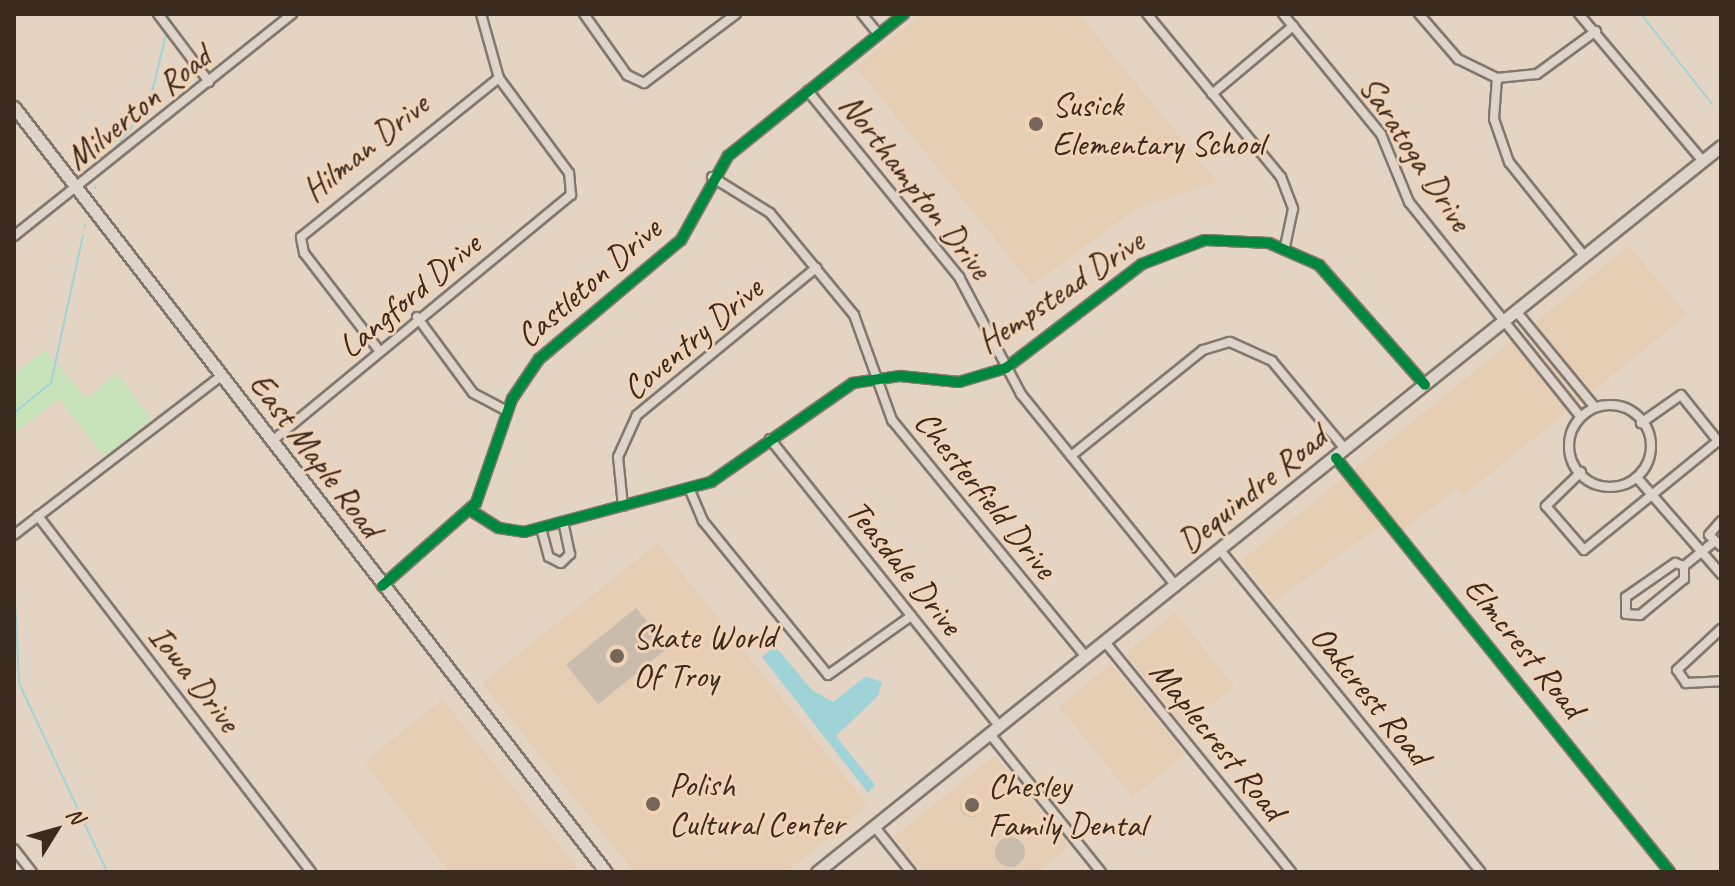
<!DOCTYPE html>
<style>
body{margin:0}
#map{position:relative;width:1735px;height:886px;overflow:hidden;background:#e4d4c4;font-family:Caveat,sans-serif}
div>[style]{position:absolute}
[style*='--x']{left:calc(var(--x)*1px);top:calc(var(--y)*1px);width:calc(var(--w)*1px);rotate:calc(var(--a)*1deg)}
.built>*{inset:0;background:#e6ceb5;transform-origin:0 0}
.green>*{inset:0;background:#c8e2ba}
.water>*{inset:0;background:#a0d3d8}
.stream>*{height:2px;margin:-1px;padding:0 1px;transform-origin:1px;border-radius:1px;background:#a0d3d8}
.building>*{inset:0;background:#c9bcad;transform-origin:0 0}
.round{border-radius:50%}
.roads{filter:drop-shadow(2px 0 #82786e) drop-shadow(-2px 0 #82786e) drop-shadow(0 2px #82786e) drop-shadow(0 -2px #82786e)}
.minor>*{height:8px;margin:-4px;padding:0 4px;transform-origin:4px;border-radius:4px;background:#dfd4c9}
.minor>.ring{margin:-4px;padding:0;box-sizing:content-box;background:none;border:8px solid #dfd4c9;border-radius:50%}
.secondary>*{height:11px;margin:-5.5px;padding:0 5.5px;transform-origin:5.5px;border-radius:5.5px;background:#dfd4c9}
.cycleway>*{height:10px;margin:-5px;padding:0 5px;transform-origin:5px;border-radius:5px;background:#00873e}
.dots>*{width:22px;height:22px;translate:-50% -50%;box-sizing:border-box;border:4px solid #f1d3b7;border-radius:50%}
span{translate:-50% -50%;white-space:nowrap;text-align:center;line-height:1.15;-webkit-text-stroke:6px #f1d3b7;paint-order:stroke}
.poi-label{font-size:34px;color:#3b2a1e}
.left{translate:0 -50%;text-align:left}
.street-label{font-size:34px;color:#3b2a1e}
.frame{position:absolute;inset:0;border:16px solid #3b2a1e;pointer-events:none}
.north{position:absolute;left:16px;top:790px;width:80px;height:80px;-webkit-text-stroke:6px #f1d3b7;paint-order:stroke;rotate:53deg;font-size:22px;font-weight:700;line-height:32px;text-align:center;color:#3b2a1e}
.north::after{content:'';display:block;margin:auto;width:28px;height:36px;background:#3b2a1e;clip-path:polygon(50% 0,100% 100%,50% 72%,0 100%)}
</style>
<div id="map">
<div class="built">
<i style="clip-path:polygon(922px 14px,1079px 14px,1217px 182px,1136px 209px,1032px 285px,856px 67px)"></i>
<i style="clip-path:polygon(1629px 246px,1687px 315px,1464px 495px,1456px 489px,1391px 540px,1380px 526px,1274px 602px,1241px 561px)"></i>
<i style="clip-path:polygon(658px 543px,868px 806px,786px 872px,634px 872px,482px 683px)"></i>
<i style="left:1175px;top:613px;width:94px;height:64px;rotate:51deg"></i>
<i style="left:1111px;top:664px;width:117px;height:67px;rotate:51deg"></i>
<i style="clip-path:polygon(443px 699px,478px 744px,581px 872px,449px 872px,364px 762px)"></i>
<i style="clip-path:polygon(995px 755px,1069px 847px,1037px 872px,922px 872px,894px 837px)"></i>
</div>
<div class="green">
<i style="clip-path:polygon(45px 350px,87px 398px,118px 374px,151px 420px,105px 458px,59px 399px,14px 433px,14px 374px)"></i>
</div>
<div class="water">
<i style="clip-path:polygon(775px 646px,812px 690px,833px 702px,866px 676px,882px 682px,878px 696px,836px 736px,875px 785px,868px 793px,762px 657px)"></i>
</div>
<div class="stream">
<i style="--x:1641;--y:14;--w:115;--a:51.7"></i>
<i style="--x:168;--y:19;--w:5;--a:-79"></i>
<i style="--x:111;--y:154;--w:63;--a:-52.8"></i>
<i style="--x:149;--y:104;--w:72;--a:-76.3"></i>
<i style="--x:95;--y:188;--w:1;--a:-90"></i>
<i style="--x:85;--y:227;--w:2;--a:-90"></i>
<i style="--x:14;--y:413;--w:48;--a:-39"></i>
<i style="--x:51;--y:383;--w:151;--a:-77.8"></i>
<i style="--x:14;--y:462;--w:14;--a:90"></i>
<i style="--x:14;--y:579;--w:104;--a:87.2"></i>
<i style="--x:19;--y:683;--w:208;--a:65"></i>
</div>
<div class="building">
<i style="left:636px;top:608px;width:51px;height:90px;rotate:51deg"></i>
<i class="round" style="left:960px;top:795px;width:22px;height:22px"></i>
<i class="round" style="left:995px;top:837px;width:30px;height:30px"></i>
</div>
<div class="roads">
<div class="minor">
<i style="--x:158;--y:14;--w:85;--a:53.1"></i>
<i style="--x:584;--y:14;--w:75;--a:54.8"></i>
<i style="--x:627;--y:75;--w:19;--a:25"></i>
<i style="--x:644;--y:83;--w:115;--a:-36.9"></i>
<i style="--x:862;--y:14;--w:26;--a:51"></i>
<i style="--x:1147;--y:14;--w:211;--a:50.6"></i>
<i style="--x:1281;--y:177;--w:34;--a:69"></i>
<i style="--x:1293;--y:209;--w:40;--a:102"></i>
<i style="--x:1283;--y:14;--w:155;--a:50.8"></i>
<i style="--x:1381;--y:134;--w:74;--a:67.6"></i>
<i style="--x:1409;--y:202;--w:273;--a:51.4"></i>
<i style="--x:1419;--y:14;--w:60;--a:49.1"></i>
<i style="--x:1458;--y:59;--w:43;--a:26"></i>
<i style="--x:1497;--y:78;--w:41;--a:94.2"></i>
<i style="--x:1494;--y:119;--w:46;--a:70.8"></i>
<i style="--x:1509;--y:162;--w:120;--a:51.4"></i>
<i style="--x:1579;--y:14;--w:192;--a:49.9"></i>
<i style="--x:1497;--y:78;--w:40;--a:-5.7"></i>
<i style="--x:1537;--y:74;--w:73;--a:-36.1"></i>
<i style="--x:808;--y:91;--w:240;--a:50.9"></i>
<i style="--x:959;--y:277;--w:132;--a:62.1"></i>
<i style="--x:1021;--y:394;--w:247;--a:51.1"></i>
<i style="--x:1212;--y:94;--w:106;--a:-40"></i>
<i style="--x:712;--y:177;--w:68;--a:31.8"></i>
<i style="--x:770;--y:213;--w:132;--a:50.5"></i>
<i style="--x:854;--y:315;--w:112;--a:70.1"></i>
<i style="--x:892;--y:420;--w:306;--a:50.7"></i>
<i style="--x:14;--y:236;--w:356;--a:-38.6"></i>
<i style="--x:1516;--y:311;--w:122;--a:50.7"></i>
<i style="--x:417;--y:317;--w:94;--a:53.6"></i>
<i style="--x:473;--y:393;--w:38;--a:28"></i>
<i style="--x:378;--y:349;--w:121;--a:-127.6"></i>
<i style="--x:304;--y:253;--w:16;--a:-101"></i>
<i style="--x:301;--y:237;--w:254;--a:-38.8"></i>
<i class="ring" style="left:1569px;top:405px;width:74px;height:74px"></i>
<i style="--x:770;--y:439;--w:367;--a:51.4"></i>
<i style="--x:271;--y:442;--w:389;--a:-39.5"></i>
<i style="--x:571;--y:195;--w:22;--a:-95"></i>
<i style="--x:569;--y:173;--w:118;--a:-126.4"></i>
<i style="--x:499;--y:78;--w:66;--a:-105.7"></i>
<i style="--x:1071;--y:456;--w:169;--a:-38.8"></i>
<i style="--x:1203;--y:350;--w:28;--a:-17"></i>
<i style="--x:1230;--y:342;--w:46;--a:24.3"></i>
<i style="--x:1272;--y:361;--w:114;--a:50.3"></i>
<i style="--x:1336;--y:458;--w:532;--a:51.1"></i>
<i style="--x:1581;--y:472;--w:49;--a:135.8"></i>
<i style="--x:1546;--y:506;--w:58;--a:49.2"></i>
<i style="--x:1584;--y:550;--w:173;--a:-39.1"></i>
<i style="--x:1718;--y:441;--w:59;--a:-128.8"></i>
<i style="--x:1681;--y:395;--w:49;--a:145"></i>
<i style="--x:1639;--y:480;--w:125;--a:48.9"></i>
<i style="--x:689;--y:488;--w:36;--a:67"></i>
<i style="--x:703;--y:521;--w:198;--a:50.9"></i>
<i style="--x:828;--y:675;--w:102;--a:-35.4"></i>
<i style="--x:623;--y:506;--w:49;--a:-95.8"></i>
<i style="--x:618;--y:457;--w:46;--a:-65.7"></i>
<i style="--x:637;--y:415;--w:232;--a:-39.4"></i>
<i style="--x:470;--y:510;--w:34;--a:32"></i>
<i style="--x:499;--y:528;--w:25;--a:9"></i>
<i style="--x:524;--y:532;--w:194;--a:-15"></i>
<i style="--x:711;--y:482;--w:173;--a:-34.9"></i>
<i style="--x:853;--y:383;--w:48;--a:-8.5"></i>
<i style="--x:900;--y:376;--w:59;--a:5.8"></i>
<i style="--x:959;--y:382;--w:49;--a:-16.6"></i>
<i style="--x:1006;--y:368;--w:171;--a:-37.4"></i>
<i style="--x:1142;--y:264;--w:67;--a:-20.9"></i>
<i style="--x:1205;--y:240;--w:64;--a:2.7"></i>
<i style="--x:1269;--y:243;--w:55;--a:23.7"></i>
<i style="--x:1319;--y:265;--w:160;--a:48.5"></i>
<i style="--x:38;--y:516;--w:449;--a:52.5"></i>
<i style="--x:1721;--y:521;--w:18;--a:131"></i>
<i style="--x:1709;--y:535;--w:16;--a:43"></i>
<i style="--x:541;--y:528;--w:30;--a:75"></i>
<i style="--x:549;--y:557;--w:13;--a:27"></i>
<i style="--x:561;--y:563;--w:13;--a:-45"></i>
<i style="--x:570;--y:554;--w:33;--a:-102"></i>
<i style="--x:14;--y:535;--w:261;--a:-37.5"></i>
<i style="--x:1220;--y:550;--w:414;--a:51"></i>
<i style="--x:1675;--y:563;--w:9;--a:18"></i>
<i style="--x:1684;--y:566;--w:13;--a:90"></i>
<i style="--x:1684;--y:579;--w:57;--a:140.7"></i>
<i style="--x:1640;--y:615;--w:14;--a:-176"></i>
<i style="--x:1626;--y:614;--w:17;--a:-90"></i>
<i style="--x:1626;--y:597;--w:60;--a:-34.8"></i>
<i style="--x:1684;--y:566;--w:36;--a:-39"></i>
<i style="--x:382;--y:586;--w:125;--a:-41.4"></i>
<i style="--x:476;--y:503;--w:110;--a:-70.9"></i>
<i style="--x:512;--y:399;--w:48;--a:-56"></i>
<i style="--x:539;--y:359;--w:185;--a:-40"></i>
<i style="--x:681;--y:240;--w:96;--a:-60.8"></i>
<i style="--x:728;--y:156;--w:226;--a:-38.9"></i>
<i style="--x:1721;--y:629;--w:60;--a:137"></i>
<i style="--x:1677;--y:670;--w:16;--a:55"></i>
<i style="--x:1686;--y:683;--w:35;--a:-3"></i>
<i style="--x:1105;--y:642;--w:296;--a:51"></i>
<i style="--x:990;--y:734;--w:177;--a:51.2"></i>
<i style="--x:874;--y:826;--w:59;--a:51.2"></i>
<i style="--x:14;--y:849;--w:29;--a:52"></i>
</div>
<div class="secondary">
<i style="--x:14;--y:107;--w:967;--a:52.27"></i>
<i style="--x:817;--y:872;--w:1159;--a:-38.77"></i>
</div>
</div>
<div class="cycleway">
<i style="--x:1336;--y:458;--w:532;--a:51.1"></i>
<i style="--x:470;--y:510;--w:34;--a:32"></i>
<i style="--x:499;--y:528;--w:25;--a:9"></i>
<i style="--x:524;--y:532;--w:194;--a:-15"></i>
<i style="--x:711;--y:482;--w:173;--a:-34.9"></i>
<i style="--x:853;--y:383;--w:48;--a:-8.5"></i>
<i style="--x:900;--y:376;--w:59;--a:5.8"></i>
<i style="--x:959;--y:382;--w:49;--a:-16.6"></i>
<i style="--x:1006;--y:368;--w:171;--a:-37.4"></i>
<i style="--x:1142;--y:264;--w:67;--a:-20.9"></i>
<i style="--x:1205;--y:240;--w:64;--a:2.7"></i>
<i style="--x:1269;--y:243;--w:55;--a:23.7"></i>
<i style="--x:1319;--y:265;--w:160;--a:48.5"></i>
<i style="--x:382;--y:586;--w:125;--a:-41.4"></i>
<i style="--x:476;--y:503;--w:110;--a:-70.9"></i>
<i style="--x:512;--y:399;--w:48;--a:-56"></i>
<i style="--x:539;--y:359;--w:185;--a:-40"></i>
<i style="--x:681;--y:240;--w:96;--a:-60.8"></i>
<i style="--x:728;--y:156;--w:226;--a:-38.9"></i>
</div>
<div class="dots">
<i style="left:1036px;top:124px;background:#766658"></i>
<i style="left:617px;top:656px;background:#766658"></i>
<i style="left:653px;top:804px;background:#766658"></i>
<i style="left:972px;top:805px;background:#766658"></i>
</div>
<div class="poi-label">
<span class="left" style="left:1052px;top:124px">Susick<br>Elementary School</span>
<span class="left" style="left:633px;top:656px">Skate World<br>Of Troy</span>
<span class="left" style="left:669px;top:804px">Polish<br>Cultural Center</span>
<span class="left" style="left:988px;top:805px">Chesley<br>Family Dental</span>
</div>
<div class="street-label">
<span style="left:138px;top:107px;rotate:-39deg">Milverton Road</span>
<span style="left:365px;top:147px;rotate:-39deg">Hilman Drive</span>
<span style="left:1416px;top:153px;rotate:57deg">Saratoga Drive</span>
<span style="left:916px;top:186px;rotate:52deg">Northampton Drive</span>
<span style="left:588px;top:282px;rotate:-41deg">Castleton Drive</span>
<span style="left:1060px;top:291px;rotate:-34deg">Hempstead Drive</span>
<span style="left:409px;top:295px;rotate:-40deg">Langford Drive</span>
<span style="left:692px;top:338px;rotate:-40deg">Coventry Drive</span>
<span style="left:316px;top:455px;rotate:53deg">East Maple Road</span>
<span style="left:1252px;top:489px;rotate:-39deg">Dequindre Road</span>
<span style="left:986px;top:494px;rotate:51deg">Chesterfield Drive</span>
<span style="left:905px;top:567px;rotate:51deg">Teasdale Drive</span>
<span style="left:1525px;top:647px;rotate:51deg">Elmcrest Road</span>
<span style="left:195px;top:678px;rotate:52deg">Iowa Drive</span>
<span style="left:1371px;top:695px;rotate:51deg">Oakcrest Road</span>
<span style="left:1218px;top:740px;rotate:51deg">Maplecrest Road</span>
</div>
<div class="frame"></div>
<div class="north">N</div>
</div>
